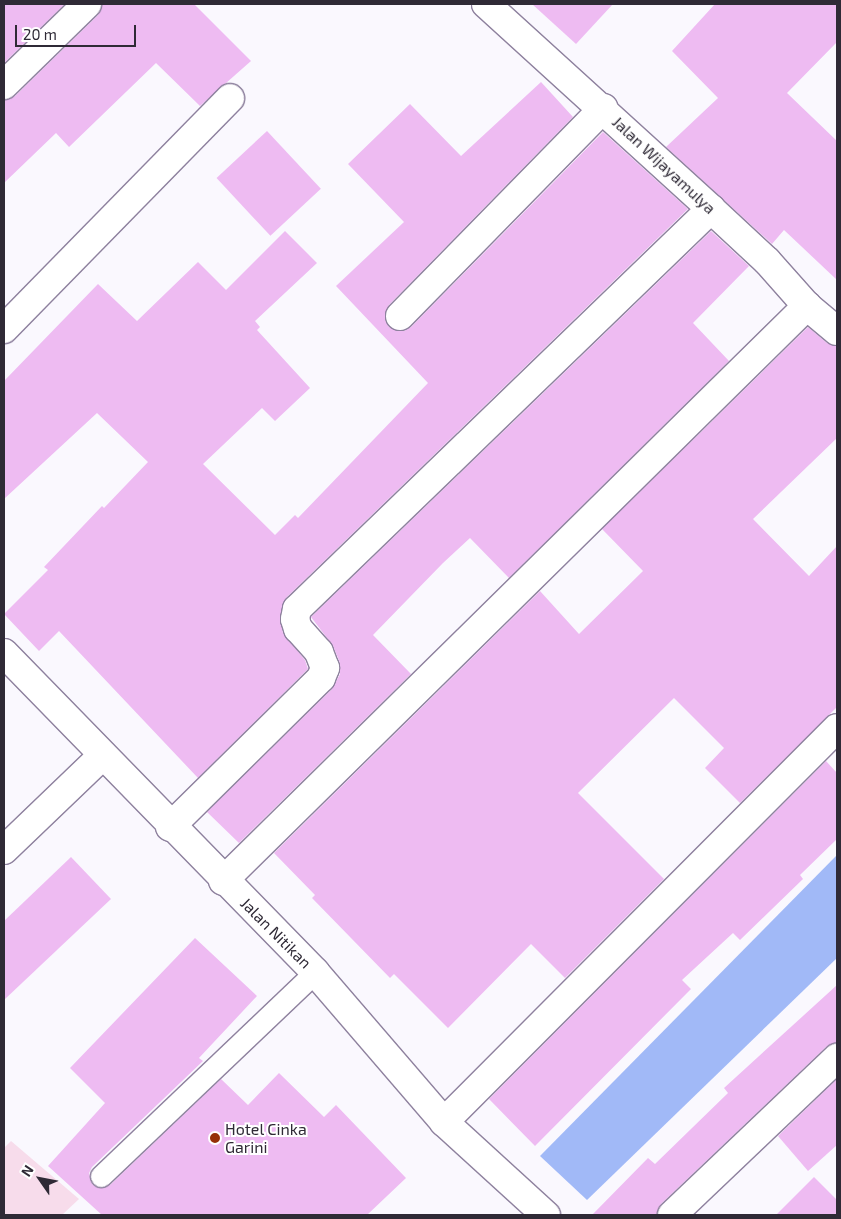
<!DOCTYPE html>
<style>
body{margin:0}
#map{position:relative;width:841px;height:1219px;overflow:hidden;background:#faf8fe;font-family:"Exo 2",sans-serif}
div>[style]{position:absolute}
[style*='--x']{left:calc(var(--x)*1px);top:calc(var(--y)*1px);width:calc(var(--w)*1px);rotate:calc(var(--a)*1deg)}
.green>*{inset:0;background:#f7dceb}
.water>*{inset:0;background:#a1b9f7}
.building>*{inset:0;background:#eebbf2;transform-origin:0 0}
.roads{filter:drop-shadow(1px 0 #8e819e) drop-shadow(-1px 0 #8e819e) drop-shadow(0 1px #8e819e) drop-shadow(0 -1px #8e819e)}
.service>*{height:21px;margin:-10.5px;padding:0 10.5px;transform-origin:10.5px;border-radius:10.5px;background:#fff}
.minor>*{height:28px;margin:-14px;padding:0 14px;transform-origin:14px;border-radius:14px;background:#fff}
.tertiary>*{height:28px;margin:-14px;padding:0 14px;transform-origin:14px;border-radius:14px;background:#fff}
.dots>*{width:14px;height:14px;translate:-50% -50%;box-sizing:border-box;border:2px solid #fff;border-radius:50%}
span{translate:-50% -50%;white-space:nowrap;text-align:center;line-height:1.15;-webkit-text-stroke:4px #fff;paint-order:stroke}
.street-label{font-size:16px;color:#2f2a36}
.poi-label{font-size:16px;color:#2f2a36}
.left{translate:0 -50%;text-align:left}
.frame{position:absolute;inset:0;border:5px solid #2f2a36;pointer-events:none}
.north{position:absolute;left:15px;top:1154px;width:50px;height:50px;-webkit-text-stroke:4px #fff;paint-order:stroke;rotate:303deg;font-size:14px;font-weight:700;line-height:20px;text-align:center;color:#2f2a36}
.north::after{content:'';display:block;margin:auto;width:18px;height:22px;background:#2f2a36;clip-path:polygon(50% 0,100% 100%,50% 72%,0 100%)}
.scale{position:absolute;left:15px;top:25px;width:121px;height:22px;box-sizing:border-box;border:2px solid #2f2a36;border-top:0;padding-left:6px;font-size:15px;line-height:18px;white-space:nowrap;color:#2f2a36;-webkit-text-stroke:4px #fff;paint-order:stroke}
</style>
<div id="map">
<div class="green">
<i style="clip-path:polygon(11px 1141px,79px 1199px,62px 1215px,4px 1215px,4px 1148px)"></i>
</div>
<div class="water">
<i style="clip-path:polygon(837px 855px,837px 958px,587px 1200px,540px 1156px)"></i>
</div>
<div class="building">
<i style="clip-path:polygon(4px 4px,65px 4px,4px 63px)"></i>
<i style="clip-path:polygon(102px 4px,194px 4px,251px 61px,200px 106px,156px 63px,69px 147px,56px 133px,4px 183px,4px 100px,15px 96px,98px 15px)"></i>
<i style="clip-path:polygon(532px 4px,613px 4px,576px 44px)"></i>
<i style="clip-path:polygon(715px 4px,837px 4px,837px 42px,787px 93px,837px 141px,837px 280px,784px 230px,772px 244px,666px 147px,718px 98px,672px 51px)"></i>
<i style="clip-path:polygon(541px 82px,573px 117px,389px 305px,385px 320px,389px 327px,404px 331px,411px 327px,603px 132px,688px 209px,286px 598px,280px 616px,283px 633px,305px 660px,308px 669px,198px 778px,59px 631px,39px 651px,4px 614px,48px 570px,44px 567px,102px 506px,104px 508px,148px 462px,97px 413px,4px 499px,4px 381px,98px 284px,137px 321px,198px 262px,226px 290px,285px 231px,317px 263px,255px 321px,260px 327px,257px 330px,310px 388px,275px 421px,262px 408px,203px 464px,275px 535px,295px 515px,298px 518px,428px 383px,336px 286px,404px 222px,348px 164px,410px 104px,461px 156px)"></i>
<i style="left:267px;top:131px;width:79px;height:69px;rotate:47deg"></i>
<i style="clip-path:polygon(711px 231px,749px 266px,693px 323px,729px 361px,509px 578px,470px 538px,443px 563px,373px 635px,411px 674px,239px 843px,207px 812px,332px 689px,340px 674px,340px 663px,333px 646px,311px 617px)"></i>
<i style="clip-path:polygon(808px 327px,827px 343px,837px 346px,837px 438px,753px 519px,809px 576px,837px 546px,837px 707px,740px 803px,705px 768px,724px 748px,674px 698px,578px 793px,664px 879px,565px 978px,531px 944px,448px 1028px,394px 974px,390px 978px,312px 898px,315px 895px,274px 853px,540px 591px,579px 634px,643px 571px,602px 529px)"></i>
<i style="clip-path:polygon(826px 761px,837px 773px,837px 839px,800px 875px,803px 879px,740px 940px,733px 933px,682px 980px,691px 989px,535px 1146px,489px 1099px)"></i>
<i style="clip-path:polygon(71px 857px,111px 899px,4px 1000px,4px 921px)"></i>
<i style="clip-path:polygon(195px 938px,257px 996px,199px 1058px,203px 1061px,92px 1167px,89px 1173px,92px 1184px,98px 1188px,110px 1185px,221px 1079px,248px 1105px,279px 1073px,324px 1117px,336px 1105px,406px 1178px,367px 1215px,102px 1215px,48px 1166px,105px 1103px,70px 1068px)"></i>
<i style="clip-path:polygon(837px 985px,837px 1043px,826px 1047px,661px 1204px,657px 1215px,592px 1215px,648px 1158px,655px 1164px,728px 1093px,724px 1088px)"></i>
<i style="clip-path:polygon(837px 1079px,837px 1145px,808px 1171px,778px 1136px)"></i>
<i style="clip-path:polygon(814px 1177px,837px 1200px,837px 1215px,776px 1215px)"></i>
</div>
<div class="roads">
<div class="service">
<i style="--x:101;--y:1176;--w:296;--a:-43.6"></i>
</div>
<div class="minor">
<i style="--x:486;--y:4;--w:304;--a:42.3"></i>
<i style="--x:711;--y:209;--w:76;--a:42.9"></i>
<i style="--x:767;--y:261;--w:60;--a:48.4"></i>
<i style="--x:807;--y:306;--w:39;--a:40"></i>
<i style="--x:4;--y:85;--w:116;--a:-44.3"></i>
<i style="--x:400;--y:316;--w:291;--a:-45.6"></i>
<i style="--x:4;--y:329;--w:323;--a:-45.6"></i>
<i style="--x:170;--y:827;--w:212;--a:-44.6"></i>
<i style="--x:321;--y:678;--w:11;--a:-68"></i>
<i style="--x:325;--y:668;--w:17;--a:-111"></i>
<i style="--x:319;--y:652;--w:31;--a:-132"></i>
<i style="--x:298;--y:629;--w:10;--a:-107"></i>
<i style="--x:295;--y:619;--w:10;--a:-79"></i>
<i style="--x:297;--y:609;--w:576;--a:-44.01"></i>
<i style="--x:4;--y:850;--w:137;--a:-43.8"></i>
<i style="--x:223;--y:881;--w:820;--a:-44.56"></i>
<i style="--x:444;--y:1122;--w:556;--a:-45.07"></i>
<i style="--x:672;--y:1215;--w:228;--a:-43.6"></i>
</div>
<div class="tertiary">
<i style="--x:4;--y:653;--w:446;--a:45.7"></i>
<i style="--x:315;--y:972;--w:198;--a:49.3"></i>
<i style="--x:444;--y:1122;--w:138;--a:42.4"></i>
</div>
</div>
<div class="dots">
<i style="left:215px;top:1138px;background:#962f08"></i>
</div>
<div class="street-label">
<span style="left:664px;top:165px;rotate:43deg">Jalan Wijayamulya</span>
<span style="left:276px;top:933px;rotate:45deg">Jalan Nitikan</span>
</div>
<div class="poi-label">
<span class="left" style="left:225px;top:1138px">Hotel Cinka<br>Garini</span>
</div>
<div class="frame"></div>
<div class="north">N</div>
<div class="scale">20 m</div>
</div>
